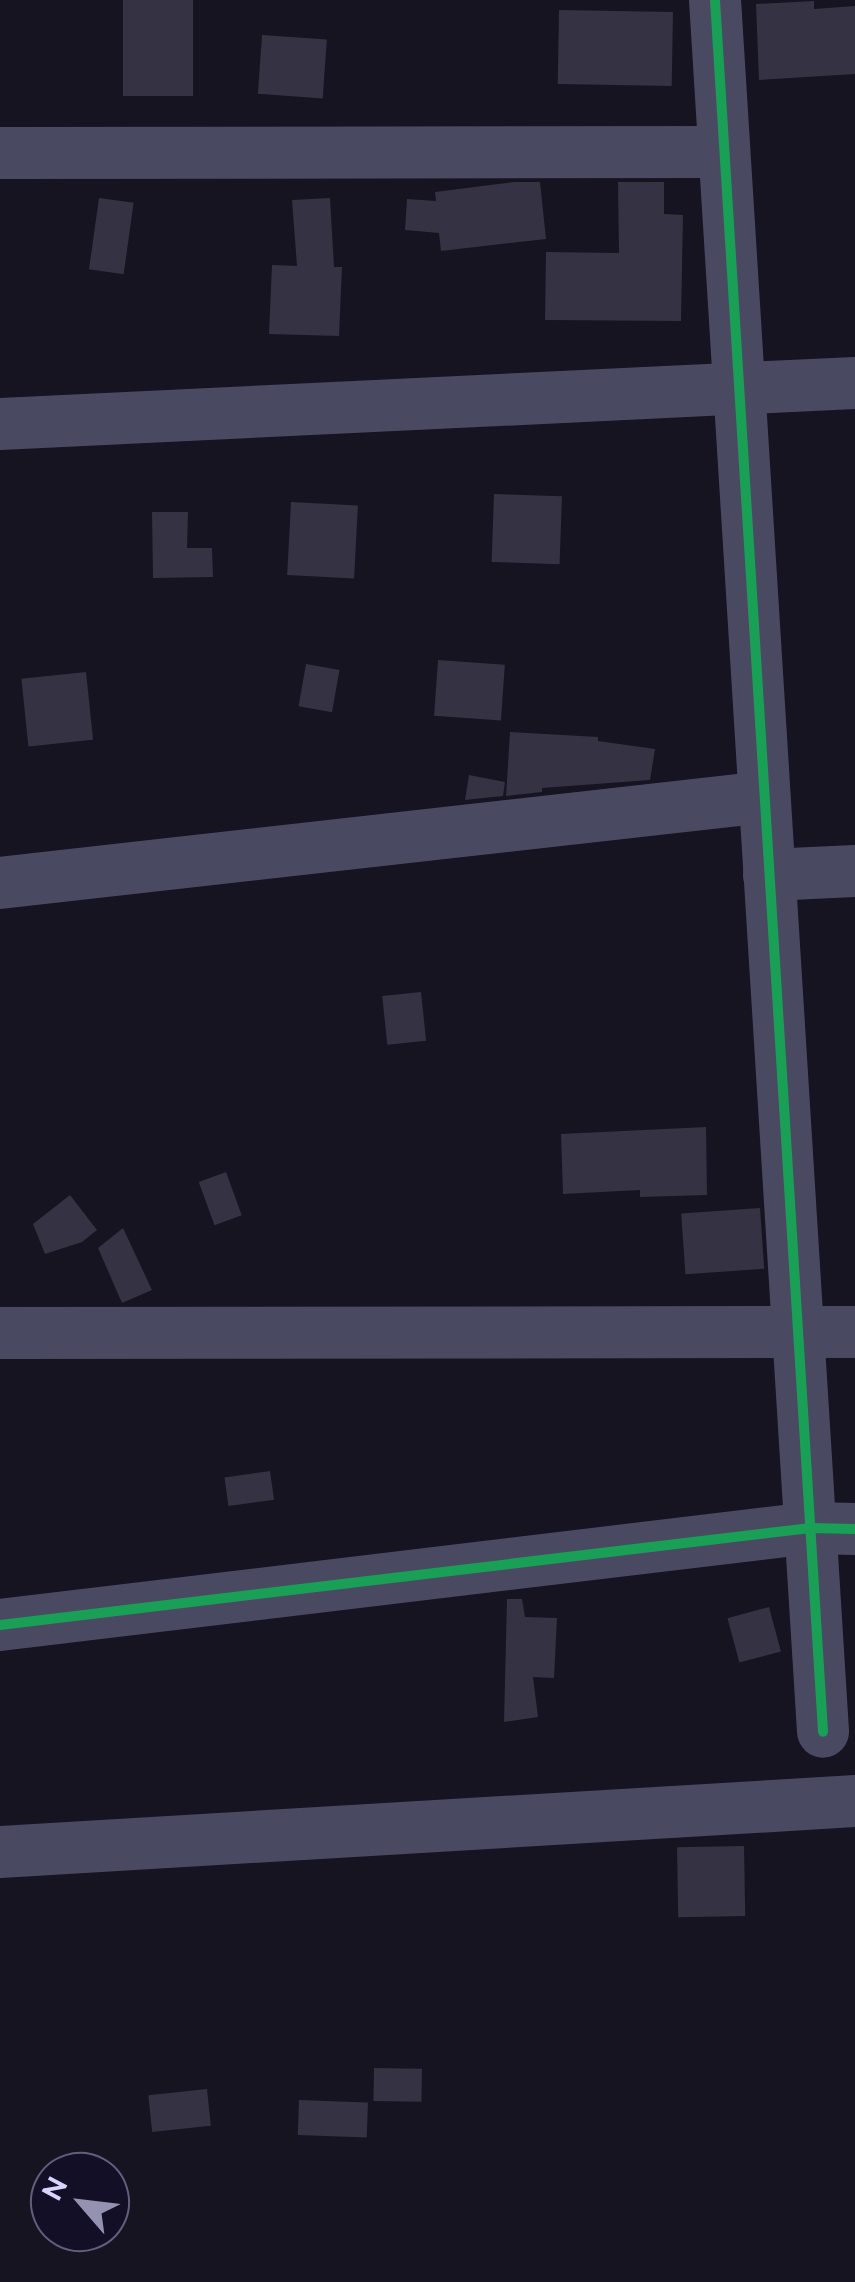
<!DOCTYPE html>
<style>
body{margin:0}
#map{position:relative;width:855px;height:2282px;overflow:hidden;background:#161421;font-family:Raleway,sans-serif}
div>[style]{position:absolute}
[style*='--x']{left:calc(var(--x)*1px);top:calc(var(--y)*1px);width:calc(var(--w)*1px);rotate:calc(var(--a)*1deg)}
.building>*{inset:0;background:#343243;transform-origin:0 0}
.minor>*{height:52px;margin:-26px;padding:0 26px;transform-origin:26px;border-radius:26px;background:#4a4962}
.cycleway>*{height:10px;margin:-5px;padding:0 5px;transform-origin:5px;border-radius:5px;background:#1a9f57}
span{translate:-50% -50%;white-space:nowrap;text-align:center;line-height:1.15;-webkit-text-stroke:8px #130f26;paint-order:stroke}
.north{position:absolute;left:30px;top:2152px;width:100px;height:100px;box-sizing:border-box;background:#130f26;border:2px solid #625e7d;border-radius:50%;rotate:298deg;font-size:28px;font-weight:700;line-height:40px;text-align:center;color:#d9d4ff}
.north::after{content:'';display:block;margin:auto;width:35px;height:45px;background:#9591b1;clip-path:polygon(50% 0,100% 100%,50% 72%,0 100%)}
</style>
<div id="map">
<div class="building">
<i style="left:123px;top:0;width:70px;height:96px"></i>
<i style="clip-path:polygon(814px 1px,814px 9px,855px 6px,855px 74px,759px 80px,756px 4px)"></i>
<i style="left:673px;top:12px;width:74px;height:114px;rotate:91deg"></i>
<i style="left:262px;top:35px;width:65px;height:59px;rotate:4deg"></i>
<i style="clip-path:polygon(514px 182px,540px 182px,546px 239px,441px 251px,439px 233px,405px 230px,407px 199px,436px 201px,435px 192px)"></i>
<i style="clip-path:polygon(618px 182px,664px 182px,664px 214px,683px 215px,681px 321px,545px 320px,546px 252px,619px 253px)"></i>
<i style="left:99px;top:198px;width:35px;height:72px;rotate:8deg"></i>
<i style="clip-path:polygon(330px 198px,334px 267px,342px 267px,339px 336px,269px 334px,272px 265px,297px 266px,292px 200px)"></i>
<i style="left:494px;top:494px;width:68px;height:68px;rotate:2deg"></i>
<i style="left:291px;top:502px;width:67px;height:73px;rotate:3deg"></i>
<i style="clip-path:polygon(152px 512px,188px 512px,187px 548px,212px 548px,213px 577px,153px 578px)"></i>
<i style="left:438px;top:660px;width:67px;height:56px;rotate:4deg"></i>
<i style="left:306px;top:664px;width:34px;height:43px;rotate:10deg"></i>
<i style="left:86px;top:672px;width:68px;height:65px;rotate:84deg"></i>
<i style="clip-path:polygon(510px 732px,598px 737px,598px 741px,655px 749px,650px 780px,542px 788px,542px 792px,506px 796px)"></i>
<i style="clip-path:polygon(469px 775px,505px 782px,503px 796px,465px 800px)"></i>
<i style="left:421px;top:992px;width:49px;height:39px;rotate:84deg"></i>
<i style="clip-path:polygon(706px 1127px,707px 1195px,640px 1197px,640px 1190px,563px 1194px,561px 1134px)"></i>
<i style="left:226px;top:1172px;width:46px;height:29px;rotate:70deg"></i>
<i style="clip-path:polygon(70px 1195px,97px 1230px,82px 1242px,45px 1254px,33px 1224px)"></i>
<i style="left:760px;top:1208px;width:61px;height:79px;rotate:86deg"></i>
<i style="clip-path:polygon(123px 1228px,152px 1290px,122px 1303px,98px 1248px)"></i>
<i style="left:270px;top:1471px;width:29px;height:46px;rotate:82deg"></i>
<i style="clip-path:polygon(507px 1599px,522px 1599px,525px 1617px,557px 1618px,554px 1678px,533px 1677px,538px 1717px,504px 1722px)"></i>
<i style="left:769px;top:1607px;width:46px;height:43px;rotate:75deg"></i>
<i style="left:744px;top:1846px;width:70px;height:67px;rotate:89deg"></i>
<i style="left:374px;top:2068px;width:48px;height:33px;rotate:1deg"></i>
<i style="left:207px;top:2089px;width:37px;height:59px;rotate:84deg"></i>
<i style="left:299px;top:2100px;width:69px;height:35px;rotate:2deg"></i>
</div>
<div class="minor">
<i style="--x:715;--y:0;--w:1735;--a:86.43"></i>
<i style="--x:0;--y:153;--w:724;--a:-0.08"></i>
<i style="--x:0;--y:424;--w:856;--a:-2.75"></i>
<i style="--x:769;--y:875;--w:86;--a:-2.7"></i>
<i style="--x:0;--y:883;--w:769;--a:-6.42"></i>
<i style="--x:0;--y:1333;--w:855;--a:-0.07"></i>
<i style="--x:0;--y:1625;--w:816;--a:-6.83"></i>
<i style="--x:810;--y:1528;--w:45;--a:1.3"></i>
<i style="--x:0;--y:1852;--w:857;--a:-3.41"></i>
</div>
<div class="cycleway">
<i style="--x:715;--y:0;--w:1735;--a:86.43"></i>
<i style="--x:0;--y:1625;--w:816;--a:-6.83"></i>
<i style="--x:810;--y:1528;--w:45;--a:1.3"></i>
</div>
<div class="north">N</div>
</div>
